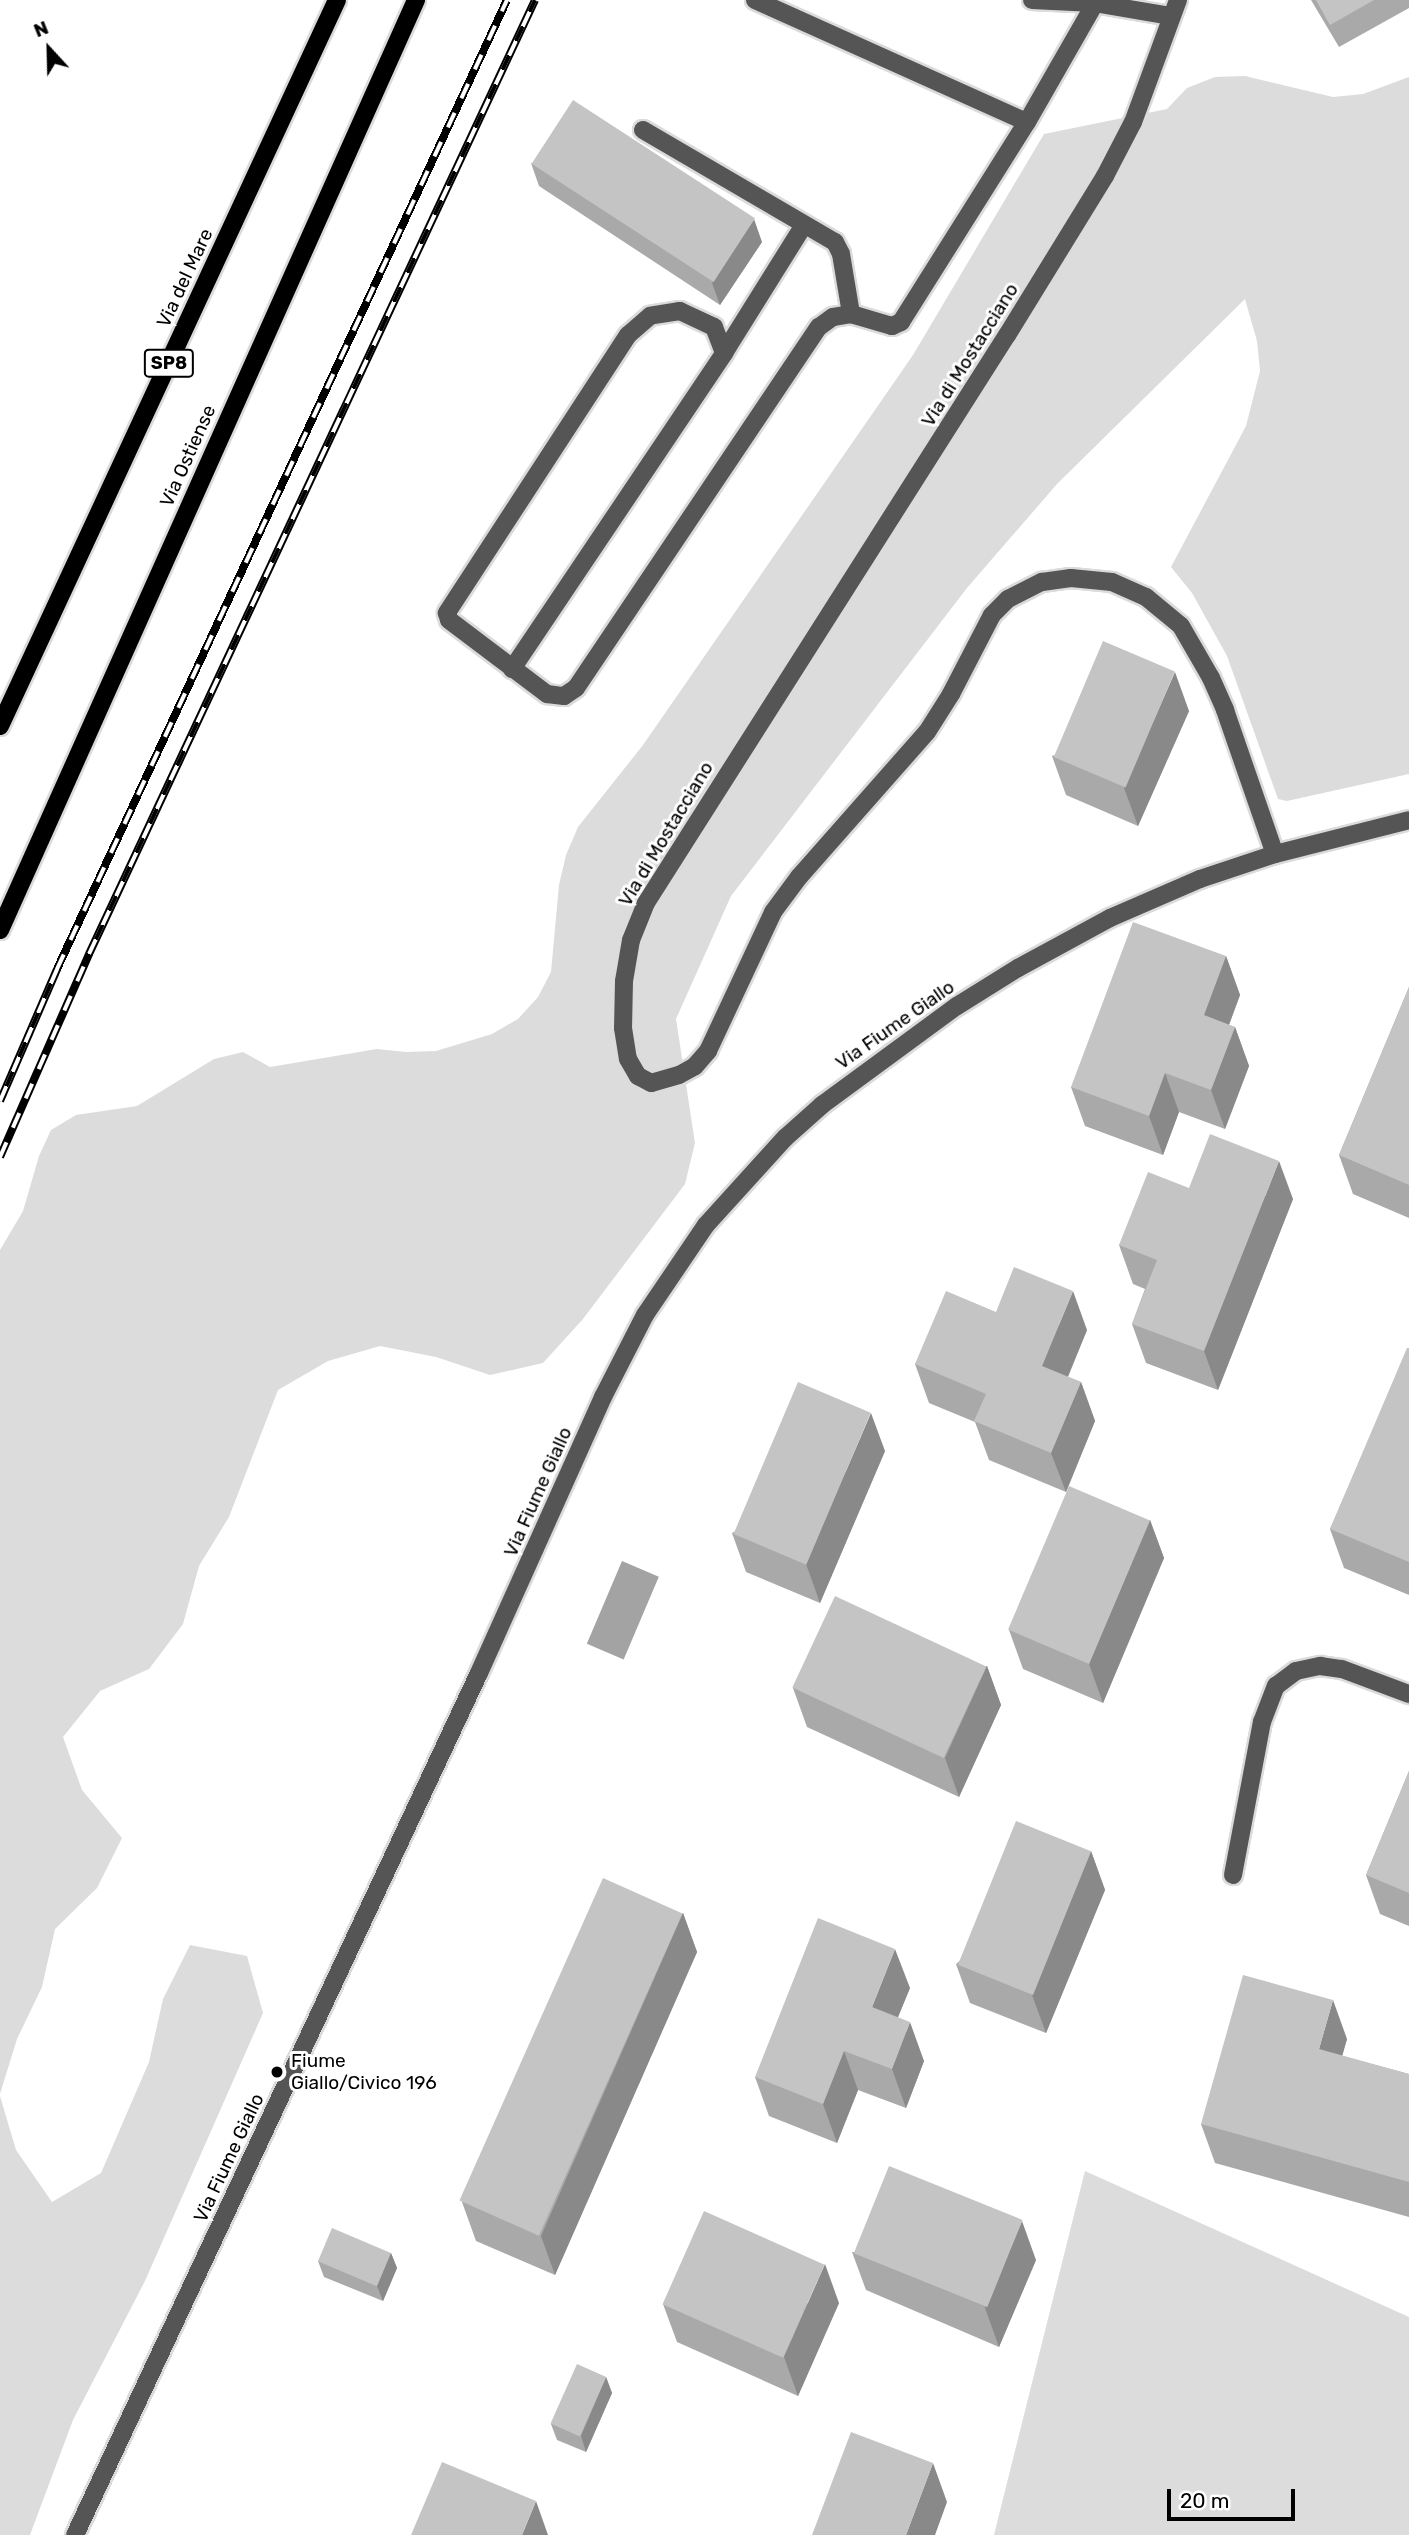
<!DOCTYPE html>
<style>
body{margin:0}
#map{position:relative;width:1409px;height:2535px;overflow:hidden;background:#fff;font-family:Rubik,sans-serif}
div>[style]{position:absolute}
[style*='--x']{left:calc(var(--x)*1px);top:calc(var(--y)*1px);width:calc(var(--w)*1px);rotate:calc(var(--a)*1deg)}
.green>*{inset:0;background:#dcdcdc}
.water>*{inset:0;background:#a3a3a3;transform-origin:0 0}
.roads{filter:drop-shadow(2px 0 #dbdbdb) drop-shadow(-2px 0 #dbdbdb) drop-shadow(0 2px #dbdbdb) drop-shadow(0 -2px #dbdbdb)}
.minor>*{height:18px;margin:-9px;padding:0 9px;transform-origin:9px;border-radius:9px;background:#555}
.major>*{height:18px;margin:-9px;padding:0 9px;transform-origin:9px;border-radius:9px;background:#000}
.rail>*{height:8px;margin-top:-4px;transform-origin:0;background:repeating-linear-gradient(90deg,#fff 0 16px,#000 0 32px);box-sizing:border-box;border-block:2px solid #000}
.wall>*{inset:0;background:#a9a9a9}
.shaded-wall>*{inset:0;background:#898989}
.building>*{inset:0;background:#c4c4c4;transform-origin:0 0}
.dots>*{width:19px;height:19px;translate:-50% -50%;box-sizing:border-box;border:4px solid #fff;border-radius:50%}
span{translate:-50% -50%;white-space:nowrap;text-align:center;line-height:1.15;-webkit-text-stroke:6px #fff;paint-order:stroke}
.shield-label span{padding:2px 5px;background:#fff;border:2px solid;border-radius:5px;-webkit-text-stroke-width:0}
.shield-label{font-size:18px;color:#000;font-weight:700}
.street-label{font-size:19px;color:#000}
.poi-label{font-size:19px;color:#000}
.left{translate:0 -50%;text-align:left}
.north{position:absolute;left:14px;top:14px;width:70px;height:70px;-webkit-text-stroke:5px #fff;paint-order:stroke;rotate:338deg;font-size:19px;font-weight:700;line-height:28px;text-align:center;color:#000}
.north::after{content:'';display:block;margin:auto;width:24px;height:32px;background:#000;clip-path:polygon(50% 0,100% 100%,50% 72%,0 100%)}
.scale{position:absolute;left:1167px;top:2489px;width:128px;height:32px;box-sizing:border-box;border:4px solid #000;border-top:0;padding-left:9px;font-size:21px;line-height:24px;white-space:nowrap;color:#000;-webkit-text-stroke:5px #fff;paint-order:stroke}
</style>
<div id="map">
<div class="green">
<i style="clip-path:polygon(1245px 76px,1333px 97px,1363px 94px,1409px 77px,1409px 774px,1287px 801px,1278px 799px,1227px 656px,1192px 593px,1171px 567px,1246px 426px,1260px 371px,1257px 341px,1245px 299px,1057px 484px,967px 588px,731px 896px,676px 1019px,695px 1143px,685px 1184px,583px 1319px,543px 1363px,490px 1375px,436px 1357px,380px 1346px,328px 1361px,278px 1390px,229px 1517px,199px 1566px,183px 1624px,149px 1669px,100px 1691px,63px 1737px,82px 1790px,122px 1838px,97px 1888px,55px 1929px,42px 1987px,17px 2039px,0 2094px,0 1250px,23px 1211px,39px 1156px,51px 1130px,76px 1115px,137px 1106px,214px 1059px,243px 1052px,270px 1067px,377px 1049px,406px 1052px,436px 1051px,492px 1034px,518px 1019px,538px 997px,551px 972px,559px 885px,566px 855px,578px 827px,643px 745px,913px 355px,1044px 134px,1167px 109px,1187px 88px,1215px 77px)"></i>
<i style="clip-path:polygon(190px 1945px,247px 1956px,263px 2013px,145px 2281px,73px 2420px,30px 2535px,0 2535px,0 2096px,16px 2150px,52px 2202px,101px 2173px,149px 2062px,163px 1999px)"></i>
<i style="clip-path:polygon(1085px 2171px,1409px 2317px,1409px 2535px,994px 2535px)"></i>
</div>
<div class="water">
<i style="left:622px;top:1561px;width:40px;height:90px;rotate:23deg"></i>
</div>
<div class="roads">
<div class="minor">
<i style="--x:755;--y:0;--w:298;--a:24.2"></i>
<i style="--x:1027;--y:122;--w:141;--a:-60.2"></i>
<i style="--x:1032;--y:0;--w:62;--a:2.8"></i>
<i style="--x:1094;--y:3;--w:77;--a:9.7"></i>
<i style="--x:1178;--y:0;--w:130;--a:110.2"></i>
<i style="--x:1133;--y:122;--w:61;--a:117.4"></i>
<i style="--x:1105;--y:176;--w:187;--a:121.6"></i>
<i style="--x:1007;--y:335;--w:673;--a:122.44"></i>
<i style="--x:646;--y:903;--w:40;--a:112"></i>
<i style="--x:631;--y:940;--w:42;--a:99.7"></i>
<i style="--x:624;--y:981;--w:47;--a:91.2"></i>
<i style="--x:623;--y:1028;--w:31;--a:81"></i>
<i style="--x:628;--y:1059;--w:20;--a:60"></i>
<i style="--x:638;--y:1076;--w:15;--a:28"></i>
<i style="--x:651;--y:1083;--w:29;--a:-16"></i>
<i style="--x:679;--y:1075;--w:18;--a:-29"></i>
<i style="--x:695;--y:1066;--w:20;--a:-49"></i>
<i style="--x:708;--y:1051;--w:153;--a:-64.9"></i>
<i style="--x:773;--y:912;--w:44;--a:-53.4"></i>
<i style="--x:799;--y:877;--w:193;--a:-48.6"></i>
<i style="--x:927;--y:732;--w:45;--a:-57.7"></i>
<i style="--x:951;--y:694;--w:89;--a:-62.6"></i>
<i style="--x:992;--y:615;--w:23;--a:-45"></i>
<i style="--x:1008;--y:599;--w:38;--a:-27"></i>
<i style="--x:1042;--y:582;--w:29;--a:-8"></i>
<i style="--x:1071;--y:578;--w:41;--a:5.6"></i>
<i style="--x:1112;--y:582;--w:37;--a:24"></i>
<i style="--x:1146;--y:597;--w:45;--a:39.6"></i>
<i style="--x:1181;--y:626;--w:60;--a:60"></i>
<i style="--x:1211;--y:678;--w:35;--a:66"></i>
<i style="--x:1225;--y:710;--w:152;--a:70.9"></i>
<i style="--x:643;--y:130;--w:222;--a:30.3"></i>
<i style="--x:835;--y:242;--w:13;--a:63"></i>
<i style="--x:841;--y:254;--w:61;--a:80.5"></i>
<i style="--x:724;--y:353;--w:28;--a:-111"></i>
<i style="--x:714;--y:327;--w:38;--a:-155"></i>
<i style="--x:680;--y:311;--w:30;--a:171"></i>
<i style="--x:650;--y:316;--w:29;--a:139"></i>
<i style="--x:628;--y:335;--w:332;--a:123.1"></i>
<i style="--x:447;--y:613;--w:7;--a:74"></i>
<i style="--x:449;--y:620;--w:123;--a:37.1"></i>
<i style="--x:547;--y:694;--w:17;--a:7"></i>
<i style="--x:564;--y:696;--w:14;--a:-34"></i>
<i style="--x:576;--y:688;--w:435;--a:-56.1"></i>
<i style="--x:819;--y:327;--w:17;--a:-36"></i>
<i style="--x:833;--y:317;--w:18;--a:-9"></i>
<i style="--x:851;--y:314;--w:43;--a:16.3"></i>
<i style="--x:892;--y:326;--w:10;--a:-24"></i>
<i style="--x:901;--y:322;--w:236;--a:-57.8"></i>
<i style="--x:512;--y:669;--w:381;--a:-56.1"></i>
<i style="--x:724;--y:353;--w:151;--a:-58"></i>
<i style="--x:1233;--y:1875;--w:156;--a:-79.3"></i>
<i style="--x:1262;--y:1722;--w:39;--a:-69"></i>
<i style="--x:1276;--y:1686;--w:25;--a:-37"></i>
<i style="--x:1296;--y:1671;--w:25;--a:-12"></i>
<i style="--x:1320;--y:1666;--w:22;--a:8"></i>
<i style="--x:1342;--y:1669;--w:72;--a:20.5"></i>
<i style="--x:75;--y:2535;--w:952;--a:-64.89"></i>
<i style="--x:479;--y:1673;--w:303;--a:-65.8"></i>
<i style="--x:603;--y:1397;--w:92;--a:-62.9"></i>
<i style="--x:645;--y:1315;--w:109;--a:-55.9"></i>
<i style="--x:706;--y:1225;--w:118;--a:-47.8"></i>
<i style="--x:785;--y:1138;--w:50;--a:-41.7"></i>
<i style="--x:822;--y:1105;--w:167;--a:-36.3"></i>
<i style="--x:957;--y:1006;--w:72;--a:-31.9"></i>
<i style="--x:1018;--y:968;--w:105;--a:-28.5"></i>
<i style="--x:1110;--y:918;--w:98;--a:-23.4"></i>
<i style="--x:1200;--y:879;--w:79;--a:-18.4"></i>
<i style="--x:1275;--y:854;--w:138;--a:-14.2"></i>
</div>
<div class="major">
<i style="--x:0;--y:726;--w:800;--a:-65.1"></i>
<i style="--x:0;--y:930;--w:1019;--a:-65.9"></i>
</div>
</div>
<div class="rail">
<i style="--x:0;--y:1101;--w:144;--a:-66.6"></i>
<i style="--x:57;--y:969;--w:1068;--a:-65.09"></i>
<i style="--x:0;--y:1157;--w:222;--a:-66.3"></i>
<i style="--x:89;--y:954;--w:1053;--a:-64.94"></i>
</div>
<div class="wall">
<i style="clip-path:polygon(1311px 0,1409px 0,1409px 8px,1339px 47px)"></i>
<i style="clip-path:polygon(531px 163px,762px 242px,720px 305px,539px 186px)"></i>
<i style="clip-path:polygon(1189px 711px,1138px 826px,1066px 795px,1052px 756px)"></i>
<i style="clip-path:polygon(1226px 956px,1240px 995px,1229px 1025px,1235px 1027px,1249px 1066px,1225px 1129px,1179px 1112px,1163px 1155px,1085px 1126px,1071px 1087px)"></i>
<i style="clip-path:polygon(1409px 987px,1409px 1218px,1353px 1194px,1339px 1155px)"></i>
<i style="clip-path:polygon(1189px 1188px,1293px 1199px,1218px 1390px,1146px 1363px,1132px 1324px,1145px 1289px,1133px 1284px,1119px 1245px)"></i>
<i style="clip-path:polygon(996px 1312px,1087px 1330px,1068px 1377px,1081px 1382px,1095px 1421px,1066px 1492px,989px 1460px,975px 1422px,929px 1403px,915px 1364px)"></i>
<i style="clip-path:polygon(1409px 1348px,1409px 1595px,1344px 1568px,1330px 1529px)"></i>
<i style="clip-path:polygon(885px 1451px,820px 1603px,746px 1572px,732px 1533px)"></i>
<i style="clip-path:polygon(1150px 1520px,1164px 1558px,1103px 1703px,1023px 1669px,1009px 1630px)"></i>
<i style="clip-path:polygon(987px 1666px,1001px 1705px,959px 1797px,807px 1727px,793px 1688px)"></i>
<i style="clip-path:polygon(1409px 1771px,1409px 1926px,1380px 1914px,1366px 1875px)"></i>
<i style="clip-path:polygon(1091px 1851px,1105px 1890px,1046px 2033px,970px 2003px,956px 1964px)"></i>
<i style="clip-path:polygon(683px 1913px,697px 1952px,555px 2275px,476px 2241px,462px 2202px)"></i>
<i style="clip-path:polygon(910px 1988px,898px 2017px,924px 2061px,906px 2108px,858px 2090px,837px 2143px,769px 2116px,755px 2077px)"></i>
<i style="clip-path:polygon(1347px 2039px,1342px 2056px,1409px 2074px,1409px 2217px,1215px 2163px,1201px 2124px)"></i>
<i style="clip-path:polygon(852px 2252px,1036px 2260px,999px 2347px,866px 2290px)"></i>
<i style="clip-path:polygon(391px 2253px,397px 2268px,383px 2301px,324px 2277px,318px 2261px)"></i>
<i style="clip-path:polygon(839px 2303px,798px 2396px,677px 2342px,663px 2304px)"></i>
<i style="clip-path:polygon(606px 2377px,612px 2393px,586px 2452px,557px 2440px,551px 2424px)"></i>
</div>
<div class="shaded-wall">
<i style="clip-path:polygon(754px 219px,762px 242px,720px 305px,712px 283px)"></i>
<i style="clip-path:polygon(1175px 672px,1189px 711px,1138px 826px,1124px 788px)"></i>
<i style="clip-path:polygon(1226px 956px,1240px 995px,1218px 1054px,1204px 1015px)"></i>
<i style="clip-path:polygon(1235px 1027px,1249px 1066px,1225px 1129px,1211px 1090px)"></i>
<i style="clip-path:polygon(1165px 1073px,1179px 1112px,1163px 1155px,1149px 1116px)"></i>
<i style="clip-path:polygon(1279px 1161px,1293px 1199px,1218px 1390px,1204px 1351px)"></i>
<i style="clip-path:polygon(1073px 1291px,1087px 1330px,1056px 1405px,1042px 1366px)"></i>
<i style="clip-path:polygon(1081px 1382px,1095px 1421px,1066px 1492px,1051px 1453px)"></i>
<i style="clip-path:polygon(871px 1413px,885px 1451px,820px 1603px,806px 1564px)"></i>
<i style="clip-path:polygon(1150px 1520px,1164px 1558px,1103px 1703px,1089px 1664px)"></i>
<i style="clip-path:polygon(987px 1666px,1001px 1705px,959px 1797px,945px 1758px)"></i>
<i style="clip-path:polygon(1091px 1851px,1105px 1890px,1046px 2033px,1032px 1995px)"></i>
<i style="clip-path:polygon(683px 1913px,697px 1952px,555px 2275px,541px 2236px)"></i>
<i style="clip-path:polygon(895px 1949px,910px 1988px,886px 2046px,872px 2007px)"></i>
<i style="clip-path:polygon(1333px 2000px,1347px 2039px,1333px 2088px,1319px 2049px)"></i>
<i style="clip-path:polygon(910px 2022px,924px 2061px,906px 2108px,892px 2069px)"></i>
<i style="clip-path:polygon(844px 2051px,858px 2090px,837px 2143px,823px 2104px)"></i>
<i style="clip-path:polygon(1022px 2221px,1036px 2260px,999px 2347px,985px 2308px)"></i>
<i style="clip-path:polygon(391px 2253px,397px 2268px,383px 2301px,377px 2286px)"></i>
<i style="clip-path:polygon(825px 2264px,839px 2303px,798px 2396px,784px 2357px)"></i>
<i style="clip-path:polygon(606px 2377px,612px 2393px,586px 2452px,581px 2436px)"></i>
<i style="clip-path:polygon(933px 2463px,947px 2502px,935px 2535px,906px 2535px)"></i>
<i style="clip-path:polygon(536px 2501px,548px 2535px,522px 2535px)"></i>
</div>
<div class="building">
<i style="clip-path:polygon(1316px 0,1374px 0,1330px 25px)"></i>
<i style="left:573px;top:100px;width:217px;height:76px;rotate:33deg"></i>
<i style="left:1103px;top:641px;width:78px;height:126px;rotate:23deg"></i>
<i style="clip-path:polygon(1133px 922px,1226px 956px,1204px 1015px,1235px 1027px,1211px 1090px,1165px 1073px,1149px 1116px,1071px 1087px)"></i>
<i style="clip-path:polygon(1409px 987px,1409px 1185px,1339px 1155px)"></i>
<i style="clip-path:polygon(1210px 1134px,1279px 1161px,1204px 1351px,1132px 1324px,1157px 1260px,1119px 1245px,1148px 1172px,1189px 1188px)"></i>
<i style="clip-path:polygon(1014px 1267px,1073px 1291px,1042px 1366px,1081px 1382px,1051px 1453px,974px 1421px,986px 1394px,915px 1364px,946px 1291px,996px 1312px)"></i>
<i style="clip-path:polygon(1407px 1348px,1409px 1348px,1409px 1562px,1330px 1529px)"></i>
<i style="left:798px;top:1382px;width:79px;height:165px;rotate:23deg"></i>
<i style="left:1069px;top:1486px;width:88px;height:156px;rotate:23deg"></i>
<i style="left:835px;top:1596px;width:167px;height:101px;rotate:25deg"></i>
<i style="clip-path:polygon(1409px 1771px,1409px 1893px,1366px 1875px)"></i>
<i style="left:1016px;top:1821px;width:81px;height:155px;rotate:22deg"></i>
<i style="left:603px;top:1878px;width:87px;height:353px;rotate:24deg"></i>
<i style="clip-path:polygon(818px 1918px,895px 1949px,872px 2007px,910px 2022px,892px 2069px,844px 2051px,823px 2104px,755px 2077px)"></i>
<i style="clip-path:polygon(1243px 1975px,1333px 2000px,1319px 2049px,1409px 2074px,1409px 2182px,1201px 2124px)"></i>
<i style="left:889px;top:2166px;width:144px;height:94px;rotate:22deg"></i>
<i style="left:704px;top:2211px;width:132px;height:102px;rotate:24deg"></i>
<i style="left:332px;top:2228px;width:64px;height:36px;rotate:23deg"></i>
<i style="left:577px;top:2364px;width:32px;height:65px;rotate:24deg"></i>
<i style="clip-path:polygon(851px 2432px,933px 2463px,906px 2535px,812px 2535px)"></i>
<i style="clip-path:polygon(442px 2462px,536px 2501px,522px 2535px,411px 2535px)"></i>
</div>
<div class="dots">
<i style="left:277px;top:2072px;background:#000"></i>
</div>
<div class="shield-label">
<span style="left:169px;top:363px">SP8</span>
</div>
<div class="street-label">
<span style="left:185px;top:278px;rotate:-65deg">Via del Mare</span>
<span style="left:970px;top:355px;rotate:-58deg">Via di Mostacciano</span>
<span style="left:188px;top:456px;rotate:-66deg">Via Ostiense</span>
<span style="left:666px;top:834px;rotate:-59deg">Via di Mostacciano</span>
<span style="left:895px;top:1025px;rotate:-35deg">Via Fiume Giallo</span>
<span style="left:538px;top:1492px;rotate:-66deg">Via Fiume Giallo</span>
<span style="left:229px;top:2158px;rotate:-65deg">Via Fiume Giallo</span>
</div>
<div class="poi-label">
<span class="left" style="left:291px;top:2072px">Fiume<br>Giallo/Civico 196</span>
</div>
<div class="north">N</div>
<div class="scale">20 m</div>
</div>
